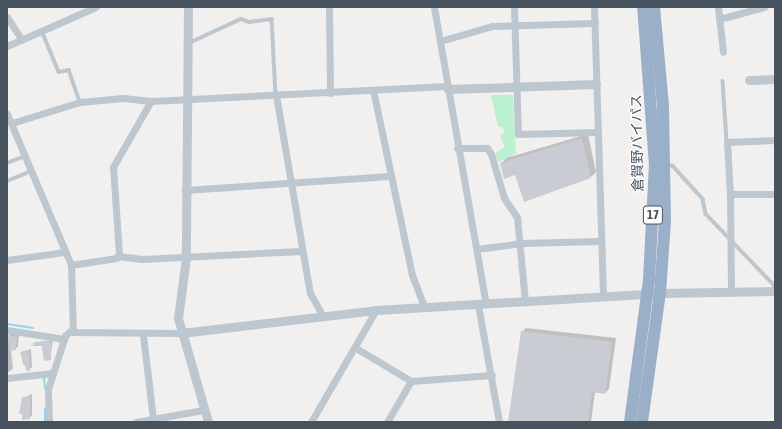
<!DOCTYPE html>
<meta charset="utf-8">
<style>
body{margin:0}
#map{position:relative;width:782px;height:429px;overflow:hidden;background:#f2efef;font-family:"Asap Condensed","Noto Sans JP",sans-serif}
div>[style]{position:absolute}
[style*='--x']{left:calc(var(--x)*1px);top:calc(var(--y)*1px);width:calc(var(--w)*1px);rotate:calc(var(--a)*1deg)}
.green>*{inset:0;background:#bcf1d0}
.shadow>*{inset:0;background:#0003}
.stream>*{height:2px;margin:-1px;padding:0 1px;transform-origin:1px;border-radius:1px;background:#88daef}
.building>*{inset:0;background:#c9ccd2}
.service>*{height:3.5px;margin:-1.75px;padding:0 1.75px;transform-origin:1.75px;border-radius:1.75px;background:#bdc7cf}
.minor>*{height:7px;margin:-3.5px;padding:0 3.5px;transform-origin:3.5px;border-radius:3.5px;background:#bdc7cf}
.tertiary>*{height:9px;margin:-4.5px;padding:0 4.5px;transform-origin:4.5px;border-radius:4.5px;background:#bdc7cf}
.trunk>*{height:12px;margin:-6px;padding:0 6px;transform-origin:6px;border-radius:6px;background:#9ab0c8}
span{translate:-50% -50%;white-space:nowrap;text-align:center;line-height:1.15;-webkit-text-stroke:3px #fff;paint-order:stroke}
.shield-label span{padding:1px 3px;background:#fff;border:1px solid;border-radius:3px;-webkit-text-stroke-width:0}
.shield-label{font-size:13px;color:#47535e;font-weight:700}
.street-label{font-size:14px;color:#47535e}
.frame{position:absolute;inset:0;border:8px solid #47535e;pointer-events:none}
</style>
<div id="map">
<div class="green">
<i style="clip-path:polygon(491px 95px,513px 95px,516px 154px,498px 162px,495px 153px,505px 147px,500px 136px,505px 132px,502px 127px,498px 127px)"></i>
</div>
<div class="shadow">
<i style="clip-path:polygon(588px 134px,596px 172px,591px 177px,525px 201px,516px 174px,501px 164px,506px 158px)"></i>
<i style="clip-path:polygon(526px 328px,616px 338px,609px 389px,605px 393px,595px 392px,591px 422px,509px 422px,522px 332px)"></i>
<i style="clip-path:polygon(11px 333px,19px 334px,18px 347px,11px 350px,13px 369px,7px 373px,7px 338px)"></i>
<i style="clip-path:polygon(53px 340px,50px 359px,43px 345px,31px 343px)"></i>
<i style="clip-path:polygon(31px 349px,32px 367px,30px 369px,23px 364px,21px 352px)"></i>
<i style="clip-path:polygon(32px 394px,32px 415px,30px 418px,23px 398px)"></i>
</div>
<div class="stream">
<i style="--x:7;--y:324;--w:26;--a:9"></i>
<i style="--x:44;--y:377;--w:12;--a:85"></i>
<i style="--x:45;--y:409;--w:13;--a:90"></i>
</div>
<div class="building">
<i style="clip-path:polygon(582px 138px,591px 178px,524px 202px,515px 175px,504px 179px,500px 163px)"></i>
<i style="clip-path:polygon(521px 331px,612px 342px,605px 394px,592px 392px,588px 422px,508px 422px)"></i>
<i style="clip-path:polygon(7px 335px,17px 337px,16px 350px,10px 351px)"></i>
<i style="clip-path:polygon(42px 341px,51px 342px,51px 360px,44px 361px,42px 346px,30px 346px)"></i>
<i style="clip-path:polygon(29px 350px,30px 371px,27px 371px,20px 352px)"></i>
<i style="clip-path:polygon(30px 396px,30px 419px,22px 420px,22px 414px,19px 414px,22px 397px)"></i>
</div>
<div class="service">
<i style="--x:42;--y:31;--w:44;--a:67.5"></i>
<i style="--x:59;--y:72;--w:10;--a:-11"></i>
<i style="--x:69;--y:70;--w:34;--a:71"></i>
<i style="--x:189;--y:43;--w:57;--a:-24.8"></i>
<i style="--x:241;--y:19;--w:9;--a:21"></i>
<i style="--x:249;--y:22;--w:23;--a:-7"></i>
<i style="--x:272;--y:19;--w:76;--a:87"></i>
<i style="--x:723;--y:81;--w:61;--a:86.2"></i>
<i style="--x:7;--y:163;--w:19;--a:-21"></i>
<i style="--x:667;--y:165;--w:6;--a:9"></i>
<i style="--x:673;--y:166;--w:45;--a:47.7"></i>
<i style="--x:703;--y:199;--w:15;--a:79"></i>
<i style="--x:706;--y:214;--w:100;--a:46.2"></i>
<i style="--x:7;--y:181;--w:27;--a:-22"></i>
</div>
<div class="minor">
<i style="--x:329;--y:7;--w:86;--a:89.3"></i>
<i style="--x:434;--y:7;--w:302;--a:80.1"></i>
<i style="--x:514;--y:7;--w:127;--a:88.2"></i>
<i style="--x:518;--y:134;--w:80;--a:-1.4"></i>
<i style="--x:594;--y:7;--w:289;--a:88.2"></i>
<i style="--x:718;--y:7;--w:45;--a:83.7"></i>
<i style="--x:7;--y:17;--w:27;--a:57"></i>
<i style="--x:719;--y:19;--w:47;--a:-14.9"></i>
<i style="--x:440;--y:41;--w:54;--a:-16.1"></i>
<i style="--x:492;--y:26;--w:103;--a:-1.7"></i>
<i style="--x:7;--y:46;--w:97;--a:-23.7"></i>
<i style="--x:373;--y:90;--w:189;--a:78.1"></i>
<i style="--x:412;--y:275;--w:34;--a:69"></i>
<i style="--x:276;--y:95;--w:201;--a:80.3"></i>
<i style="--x:310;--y:293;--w:25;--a:61"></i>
<i style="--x:7;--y:114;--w:164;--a:67"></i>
<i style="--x:71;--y:265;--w:66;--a:88.3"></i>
<i style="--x:12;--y:123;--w:71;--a:-17.2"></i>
<i style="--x:80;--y:102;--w:43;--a:-5.3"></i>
<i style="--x:123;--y:98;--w:28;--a:6"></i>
<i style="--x:151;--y:101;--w:296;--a:-2.9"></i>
<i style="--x:775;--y:140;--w:48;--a:177.6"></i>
<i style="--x:727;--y:142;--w:52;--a:86.7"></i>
<i style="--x:730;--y:194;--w:45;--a:0"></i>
<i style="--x:457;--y:148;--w:30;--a:0"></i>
<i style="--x:487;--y:148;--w:7;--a:56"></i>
<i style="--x:491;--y:154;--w:46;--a:73.5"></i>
<i style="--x:504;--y:198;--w:23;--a:56"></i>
<i style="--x:517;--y:217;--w:84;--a:84.6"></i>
<i style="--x:185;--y:190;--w:205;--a:-3.9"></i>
<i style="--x:730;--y:194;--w:98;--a:89.4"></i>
<i style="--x:477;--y:249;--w:45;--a:-7.6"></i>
<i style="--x:522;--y:243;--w:77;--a:-1.5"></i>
<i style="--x:118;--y:256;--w:24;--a:7"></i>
<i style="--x:142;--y:259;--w:160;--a:-2.9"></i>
<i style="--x:7;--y:260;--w:59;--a:-7.9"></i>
<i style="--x:71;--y:265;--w:46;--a:-8.8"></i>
<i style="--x:116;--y:258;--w:5;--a:-53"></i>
<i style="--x:119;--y:254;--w:87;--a:-93.9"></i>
<i style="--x:113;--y:167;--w:76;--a:-60.1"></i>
<i style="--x:478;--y:305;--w:119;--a:79.8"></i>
<i style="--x:7;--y:330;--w:58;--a:9"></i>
<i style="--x:143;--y:335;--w:85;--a:83.2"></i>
<i style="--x:356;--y:348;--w:64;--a:31"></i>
<i style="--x:411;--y:381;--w:81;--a:-4.2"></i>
<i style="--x:7;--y:378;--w:46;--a:-6.2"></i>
<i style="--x:49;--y:422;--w:33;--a:-92"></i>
<i style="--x:48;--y:389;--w:56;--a:-72.2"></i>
<i style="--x:65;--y:336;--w:6;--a:-45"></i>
<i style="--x:69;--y:332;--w:112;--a:0.5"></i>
<i style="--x:136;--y:422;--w:68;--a:-10.2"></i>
<i style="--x:311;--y:422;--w:129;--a:-59.9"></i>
<i style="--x:387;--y:422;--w:48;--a:-59.7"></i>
</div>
<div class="tertiary">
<i style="--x:188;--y:7;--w:251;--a:90.5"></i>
<i style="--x:186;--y:258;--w:61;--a:97.6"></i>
<i style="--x:178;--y:318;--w:108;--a:73.9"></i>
<i style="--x:749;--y:80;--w:26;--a:-2"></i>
<i style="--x:448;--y:89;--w:148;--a:-1.9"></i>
<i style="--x:181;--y:333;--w:196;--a:-6.7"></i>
<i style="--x:376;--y:310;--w:285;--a:-3.4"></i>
<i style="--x:660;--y:293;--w:115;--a:-1"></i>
</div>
<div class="trunk">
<i style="--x:630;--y:422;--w:144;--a:-82.4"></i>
<i style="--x:649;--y:279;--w:114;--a:-87"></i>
<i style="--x:655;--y:165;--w:158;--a:-94.3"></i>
<i style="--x:642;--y:422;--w:130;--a:-82.1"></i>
<i style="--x:660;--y:293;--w:71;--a:-86"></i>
<i style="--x:665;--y:222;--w:116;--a:-91"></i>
<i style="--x:663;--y:106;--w:99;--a:-95.2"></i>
</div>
<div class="shield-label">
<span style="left:653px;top:215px">17</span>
</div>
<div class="street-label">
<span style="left:637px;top:143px;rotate:-91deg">倉賀野バイパス</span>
</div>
<div class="frame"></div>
</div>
